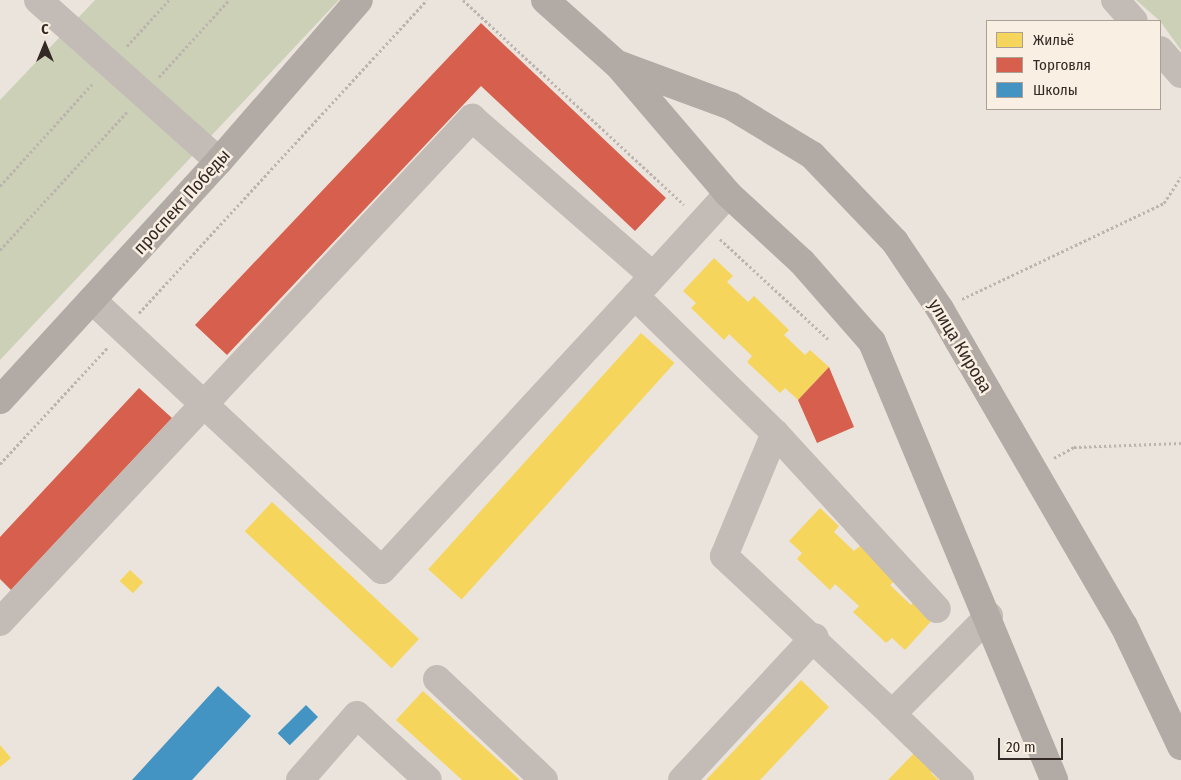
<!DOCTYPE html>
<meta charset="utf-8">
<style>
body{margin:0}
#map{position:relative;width:1181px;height:780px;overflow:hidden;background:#ebe4dc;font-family:"Fira Sans Condensed",sans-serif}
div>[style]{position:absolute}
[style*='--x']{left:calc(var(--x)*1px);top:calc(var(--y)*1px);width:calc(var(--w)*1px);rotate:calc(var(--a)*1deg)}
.green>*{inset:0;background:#ccd0b6}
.homes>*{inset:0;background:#f6d55c;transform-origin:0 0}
.shops>*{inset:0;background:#d6604d}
.schools>*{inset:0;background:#4393c3;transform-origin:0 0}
.path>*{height:3px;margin-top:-1.5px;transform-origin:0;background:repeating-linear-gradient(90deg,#bcb4ae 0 2.5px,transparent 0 5px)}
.minor>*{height:28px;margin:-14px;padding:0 14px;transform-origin:14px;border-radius:14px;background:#c3bcb6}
.major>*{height:28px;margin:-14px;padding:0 14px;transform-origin:14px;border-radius:14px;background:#b2aaa5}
span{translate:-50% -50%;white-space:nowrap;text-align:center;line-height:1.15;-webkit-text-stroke:5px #f9efe2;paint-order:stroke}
.street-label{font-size:18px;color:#342925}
.legend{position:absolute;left:986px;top:20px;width:175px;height:90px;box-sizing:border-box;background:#f9efe2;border:1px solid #aaa096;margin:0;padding:6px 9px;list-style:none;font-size:15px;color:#342925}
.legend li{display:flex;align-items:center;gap:10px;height:25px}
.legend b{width:25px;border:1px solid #aaa096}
.north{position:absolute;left:20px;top:20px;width:50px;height:50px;-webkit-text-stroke:4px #f9efe2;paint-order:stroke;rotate:0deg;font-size:14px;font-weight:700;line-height:20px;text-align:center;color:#342925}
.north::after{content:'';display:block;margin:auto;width:18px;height:22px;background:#342925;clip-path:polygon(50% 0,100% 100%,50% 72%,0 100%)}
.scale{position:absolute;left:998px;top:738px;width:65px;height:22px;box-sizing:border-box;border:2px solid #342925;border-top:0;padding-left:6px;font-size:15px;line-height:18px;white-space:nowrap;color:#342925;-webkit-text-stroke:4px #f9efe2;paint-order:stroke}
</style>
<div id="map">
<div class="green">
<i style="clip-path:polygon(95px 0,339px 0,0 360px,0 100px)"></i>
<i style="clip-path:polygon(1136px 0,1181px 0,1181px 50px,1160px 21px)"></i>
</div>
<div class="homes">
<i style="clip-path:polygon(714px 258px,733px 276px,727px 282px,748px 302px,754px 296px,789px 330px,784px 335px,805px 355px,810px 350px,829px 367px,798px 400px,785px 388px,780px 393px,747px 362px,752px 356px,729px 334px,724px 340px,691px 308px,696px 303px,683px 291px)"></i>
<i style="left:641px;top:333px;width:45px;height:318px;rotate:42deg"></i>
<i style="left:272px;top:502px;width:201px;height:40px;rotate:43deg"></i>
<i style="clip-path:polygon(820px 508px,839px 526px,834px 532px,854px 551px,860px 546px,896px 580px,890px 585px,911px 605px,916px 599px,935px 617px,905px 650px,892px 638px,886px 643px,853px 612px,859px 606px,835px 584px,830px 590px,797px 559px,802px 553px,789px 541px)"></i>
<i style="left:130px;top:570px;width:18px;height:15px;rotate:43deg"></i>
<i style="clip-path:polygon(801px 680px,829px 707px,760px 780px,706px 780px)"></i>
<i style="clip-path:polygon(423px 691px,520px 780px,462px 780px,396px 720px)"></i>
<i style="clip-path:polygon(0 745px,11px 758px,0 767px)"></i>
<i style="clip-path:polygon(918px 749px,936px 767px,931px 773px,939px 780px,888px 780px)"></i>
</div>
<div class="shops">
<i style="clip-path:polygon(481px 23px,666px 198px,635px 231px,481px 86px,227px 355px,195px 325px)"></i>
<i style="clip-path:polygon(829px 367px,854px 427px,817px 443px,798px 400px)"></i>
<i style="clip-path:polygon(139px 388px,172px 418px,11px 590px,0 579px,0 537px)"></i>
</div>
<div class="schools">
<i style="clip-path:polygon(218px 686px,251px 716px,192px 780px,132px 780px)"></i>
<i style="left:306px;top:705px;width:17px;height:40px;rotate:45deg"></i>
</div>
<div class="path">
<i style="--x:463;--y:0;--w:301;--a:42.8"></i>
<i style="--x:127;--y:46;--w:62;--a:-47.6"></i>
<i style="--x:159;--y:77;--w:104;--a:-47.7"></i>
<i style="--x:0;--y:186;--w:140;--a:-47.9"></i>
<i style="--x:720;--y:239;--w:147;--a:42.8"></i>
<i style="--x:0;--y:250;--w:189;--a:-47.4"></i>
<i style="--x:962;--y:299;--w:224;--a:-25.4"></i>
<i style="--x:1164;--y:203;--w:31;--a:-57"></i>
<i style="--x:139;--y:313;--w:425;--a:-47.4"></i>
<i style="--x:1054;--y:458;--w:23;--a:-29"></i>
<i style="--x:1074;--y:447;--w:107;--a:-2.1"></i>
<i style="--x:0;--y:464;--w:159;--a:-47.3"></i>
</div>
<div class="minor">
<i style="--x:38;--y:0;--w:242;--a:41.7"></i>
<i style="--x:1115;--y:0;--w:28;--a:48"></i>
<i style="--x:1160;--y:50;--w:32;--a:49"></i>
<i style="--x:728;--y:194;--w:138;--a:132.4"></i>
<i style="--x:635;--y:296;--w:196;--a:44.4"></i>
<i style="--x:775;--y:433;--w:133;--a:112.5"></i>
<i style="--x:724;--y:556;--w:231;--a:43.2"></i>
<i style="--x:892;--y:714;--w:138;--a:-45.3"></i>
<i style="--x:92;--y:300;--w:396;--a:43"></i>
<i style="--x:382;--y:570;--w:373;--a:-47.3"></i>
<i style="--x:775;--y:433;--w:239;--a:47.4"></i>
<i style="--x:0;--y:622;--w:691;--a:-46.88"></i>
<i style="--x:472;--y:118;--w:240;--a:41.1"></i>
<i style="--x:437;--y:679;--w:147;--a:43.3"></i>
<i style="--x:892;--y:714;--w:95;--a:44.1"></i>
<i style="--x:300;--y:780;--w:86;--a:-48.8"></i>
<i style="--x:357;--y:715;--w:96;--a:42.5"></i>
<i style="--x:682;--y:780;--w:195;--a:-47.1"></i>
</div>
<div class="major">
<i style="--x:545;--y:0;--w:98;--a:41.7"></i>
<i style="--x:618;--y:65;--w:170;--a:49.5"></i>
<i style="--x:728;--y:194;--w:100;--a:42.6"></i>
<i style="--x:802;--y:262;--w:106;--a:48.8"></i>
<i style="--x:872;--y:342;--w:474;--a:67.4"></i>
<i style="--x:620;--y:65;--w:118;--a:20.3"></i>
<i style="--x:731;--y:106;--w:95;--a:31.2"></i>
<i style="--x:812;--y:155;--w:120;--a:46.3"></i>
<i style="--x:895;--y:242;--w:81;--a:56.1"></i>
<i style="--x:940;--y:309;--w:367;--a:59.9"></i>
<i style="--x:1124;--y:626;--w:133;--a:64.6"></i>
<i style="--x:0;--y:400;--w:324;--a:-47.5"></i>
<i style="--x:219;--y:161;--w:213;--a:-49"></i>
</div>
<div class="street-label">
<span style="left:182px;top:202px;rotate:-48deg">проспект Победы</span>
<span style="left:960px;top:346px;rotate:59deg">улица Кирова</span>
</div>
<ul class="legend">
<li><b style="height:14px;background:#f6d55c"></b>Жильё</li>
<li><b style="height:14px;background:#d6604d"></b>Торговля</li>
<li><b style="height:14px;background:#4393c3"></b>Школы</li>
</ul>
<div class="north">С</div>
<div class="scale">20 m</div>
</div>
